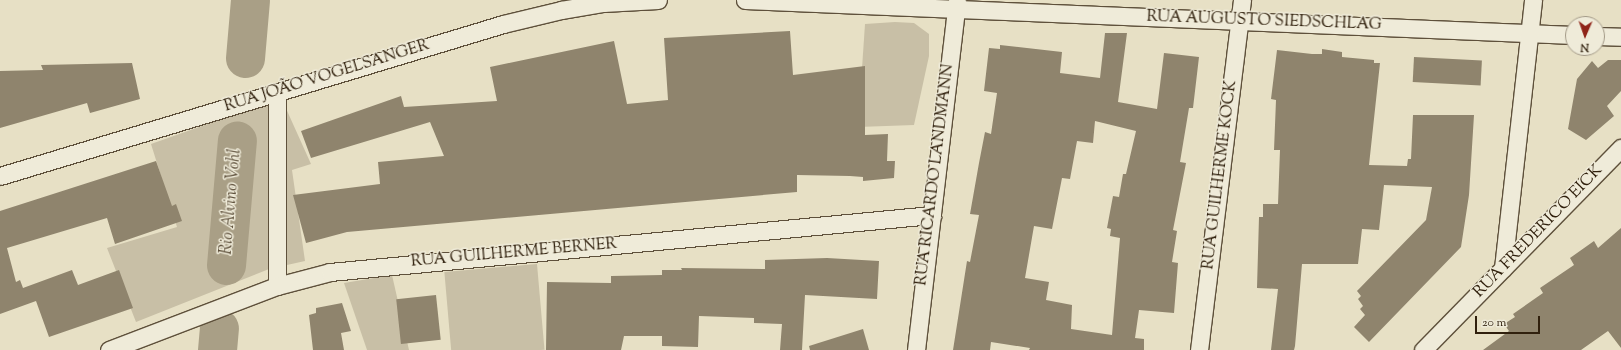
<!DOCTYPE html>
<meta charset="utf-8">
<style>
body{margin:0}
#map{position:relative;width:1621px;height:350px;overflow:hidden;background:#e7e0c5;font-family:"Sorts Mill Goudy",serif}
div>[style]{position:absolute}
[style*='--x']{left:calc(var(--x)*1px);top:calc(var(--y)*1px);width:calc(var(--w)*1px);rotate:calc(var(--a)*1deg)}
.green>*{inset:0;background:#c8bfa6;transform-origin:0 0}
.river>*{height:39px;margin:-19.5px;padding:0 19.5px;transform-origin:19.5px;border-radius:19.5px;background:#a99f86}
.building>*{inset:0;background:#8f846d;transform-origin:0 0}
.roads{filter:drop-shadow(1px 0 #5e503b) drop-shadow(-1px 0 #5e503b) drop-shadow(0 1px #5e503b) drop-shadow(0 -1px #5e503b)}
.minor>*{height:17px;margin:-8.5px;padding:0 8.5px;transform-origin:8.5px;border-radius:8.5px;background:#efebd9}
span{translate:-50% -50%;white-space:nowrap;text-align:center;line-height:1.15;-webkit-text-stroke:3px #efebd9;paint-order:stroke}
.street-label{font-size:16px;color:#30200d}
.water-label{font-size:17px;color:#5a4c37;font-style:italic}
.north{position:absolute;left:1565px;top:16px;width:40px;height:40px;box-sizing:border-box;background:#efebd9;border:1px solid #a39a87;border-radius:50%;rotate:182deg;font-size:11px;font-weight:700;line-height:16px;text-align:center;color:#30200d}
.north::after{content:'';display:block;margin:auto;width:14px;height:18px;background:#8f2418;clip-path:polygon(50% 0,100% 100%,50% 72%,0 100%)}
.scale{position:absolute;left:1475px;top:316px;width:65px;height:18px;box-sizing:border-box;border:2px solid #30200d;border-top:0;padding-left:5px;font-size:12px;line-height:14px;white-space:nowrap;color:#30200d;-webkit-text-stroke:3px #efebd9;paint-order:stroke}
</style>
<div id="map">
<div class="green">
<i style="clip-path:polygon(895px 22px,914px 23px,929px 34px,929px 56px,914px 125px,858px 127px,865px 24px)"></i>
<i style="clip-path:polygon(284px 104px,311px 164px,292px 170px,305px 261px,269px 269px,136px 322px,107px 248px,177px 227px,151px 144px,253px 108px)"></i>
<i style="left:537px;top:264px;width:86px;height:93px;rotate:85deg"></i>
<i style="clip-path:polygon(392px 275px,409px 350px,367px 350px,344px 283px)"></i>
</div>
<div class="river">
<i style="--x:245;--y:58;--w:58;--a:-85.1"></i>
<i style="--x:226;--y:265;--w:125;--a:-85"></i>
<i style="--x:217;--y:350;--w:22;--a:-85"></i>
</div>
<div class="building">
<i style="clip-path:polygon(790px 31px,793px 75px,865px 66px,865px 135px,888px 134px,887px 161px,895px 161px,894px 178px,863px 181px,863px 177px,850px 176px,797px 175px,797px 192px,347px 232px,306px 243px,293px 195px,380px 184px,378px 162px,444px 156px,430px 122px,311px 158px,301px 131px,401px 96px,404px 107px,497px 101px,490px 67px,614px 41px,627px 104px,668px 100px,664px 38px)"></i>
<i style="clip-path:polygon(evenodd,1105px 33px,1127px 33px,1118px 102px,1157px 109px,1164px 53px,1199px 57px,1193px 108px,1189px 108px,1180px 162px,1186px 163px,1173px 230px,1177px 231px,1172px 262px,1178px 263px,1174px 313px,1139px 310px,1135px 338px,1144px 339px,1144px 350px,1029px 350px,1030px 348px,991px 342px,990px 350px,953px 350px,967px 261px,970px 262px,979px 215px,970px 214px,979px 163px,985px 132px,991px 134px,997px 93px,984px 91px,989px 48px,1000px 49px,1000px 45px,1062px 52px,1060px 73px,1100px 78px,1105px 33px,1095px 121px,1136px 131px,1126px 174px,1123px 174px,1119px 197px,1113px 196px,1107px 228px,1111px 229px,1110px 236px,1120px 238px,1112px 335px,1071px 329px,1072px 305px,1046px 300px,1049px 282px,1025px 278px,1034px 226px,1052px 229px,1062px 178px,1070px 179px,1077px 141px,1093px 143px,1095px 121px)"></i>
<i style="clip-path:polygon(1322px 49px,1342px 52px,1342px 57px,1374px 60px,1374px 63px,1380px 63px,1369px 165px,1407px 166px,1408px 159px,1411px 159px,1413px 115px,1474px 115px,1469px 195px,1461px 247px,1369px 342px,1354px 327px,1365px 315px,1360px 309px,1363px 306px,1358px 299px,1361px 296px,1357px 291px,1426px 220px,1432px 187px,1384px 185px,1379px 230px,1362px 229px,1358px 264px,1302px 264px,1295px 346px,1294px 350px,1271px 350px,1278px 289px,1257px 288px,1259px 217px,1263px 217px,1263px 204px,1278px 204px,1280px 150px,1274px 150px,1276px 100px,1271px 99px,1277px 50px,1312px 54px,1322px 54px)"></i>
<i style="left:1414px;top:57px;width:68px;height:25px;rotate:3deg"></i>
<i style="clip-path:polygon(1608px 60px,1621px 60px,1621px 91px,1607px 106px,1614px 116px,1586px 140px,1568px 129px,1577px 79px,1592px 61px,1598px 68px)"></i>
<i style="clip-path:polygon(132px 63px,140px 99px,90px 113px,87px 103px,0 128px,0 71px,43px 70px,41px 65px)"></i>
<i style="clip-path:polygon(156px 161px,172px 206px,176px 204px,182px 221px,115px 244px,107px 218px,7px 248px,16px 282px,20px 280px,23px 288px,72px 270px,78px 285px,119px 270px,133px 308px,49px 337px,36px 301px,0 314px,0 211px)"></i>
<i style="clip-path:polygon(1621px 228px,1621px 348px,1608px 331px,1581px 350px,1483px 350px,1509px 331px,1504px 324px,1515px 317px,1513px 314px,1543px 293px,1540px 288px,1574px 265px,1570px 258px,1594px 241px,1598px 248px)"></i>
<i style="clip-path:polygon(827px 258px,879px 261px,877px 299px,805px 295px,802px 350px,780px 350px,782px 324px,754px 323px,754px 318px,699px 316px,698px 347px,662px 346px,662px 336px,624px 336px,621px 350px,546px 350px,547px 282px,611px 283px,611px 276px,662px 275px,662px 270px,682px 270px,681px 268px,765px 269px,765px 260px)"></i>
<i style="left:436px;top:295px;width:45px;height:40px;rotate:84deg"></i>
<i style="clip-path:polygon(342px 303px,351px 331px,341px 333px,344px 350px,313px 350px,309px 315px,316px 313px,316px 308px)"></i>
<i style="clip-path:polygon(863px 329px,869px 350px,810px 350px,809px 346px)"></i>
</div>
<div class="roads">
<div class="minor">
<i style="--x:745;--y:0;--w:829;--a:2.42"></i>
<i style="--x:1597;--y:36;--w:24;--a:2"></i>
<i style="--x:0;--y:176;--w:525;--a:-16.81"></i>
<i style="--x:503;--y:24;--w:60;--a:-13.6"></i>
<i style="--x:561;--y:10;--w:43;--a:-9.5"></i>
<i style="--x:603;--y:3;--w:55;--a:-3.1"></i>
<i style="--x:1503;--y:268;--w:270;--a:-83.6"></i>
<i style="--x:277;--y:286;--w:194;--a:-90"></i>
<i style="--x:109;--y:350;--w:180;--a:-20.9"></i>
<i style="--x:277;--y:286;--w:55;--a:-14.8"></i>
<i style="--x:330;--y:272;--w:605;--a:-5.41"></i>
<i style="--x:916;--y:350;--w:352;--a:-83.3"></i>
<i style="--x:1199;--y:350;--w:353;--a:-83"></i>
<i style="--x:1423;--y:350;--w:283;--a:-45.6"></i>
</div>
</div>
<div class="street-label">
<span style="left:1264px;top:22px;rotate:2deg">RUA AUGUSTO SIEDSCHLAG</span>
<span style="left:327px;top:77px;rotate:-17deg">RUA JOÃO VOGELSANGER</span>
<span style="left:936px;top:175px;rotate:-83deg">RUA RICARDO LANDMANN</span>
<span style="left:1221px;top:175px;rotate:-83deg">RUA GUILHERME KOCK</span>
<span style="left:1539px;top:232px;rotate:-46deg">RUA FREDERICO EICK</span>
<span style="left:514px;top:254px;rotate:-5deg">RUA GUILHERME BERNER</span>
</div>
<div class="water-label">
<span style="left:232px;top:202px;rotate:-85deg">Rio Alvino Vohl</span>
</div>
<div class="north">N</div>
<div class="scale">20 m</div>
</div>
